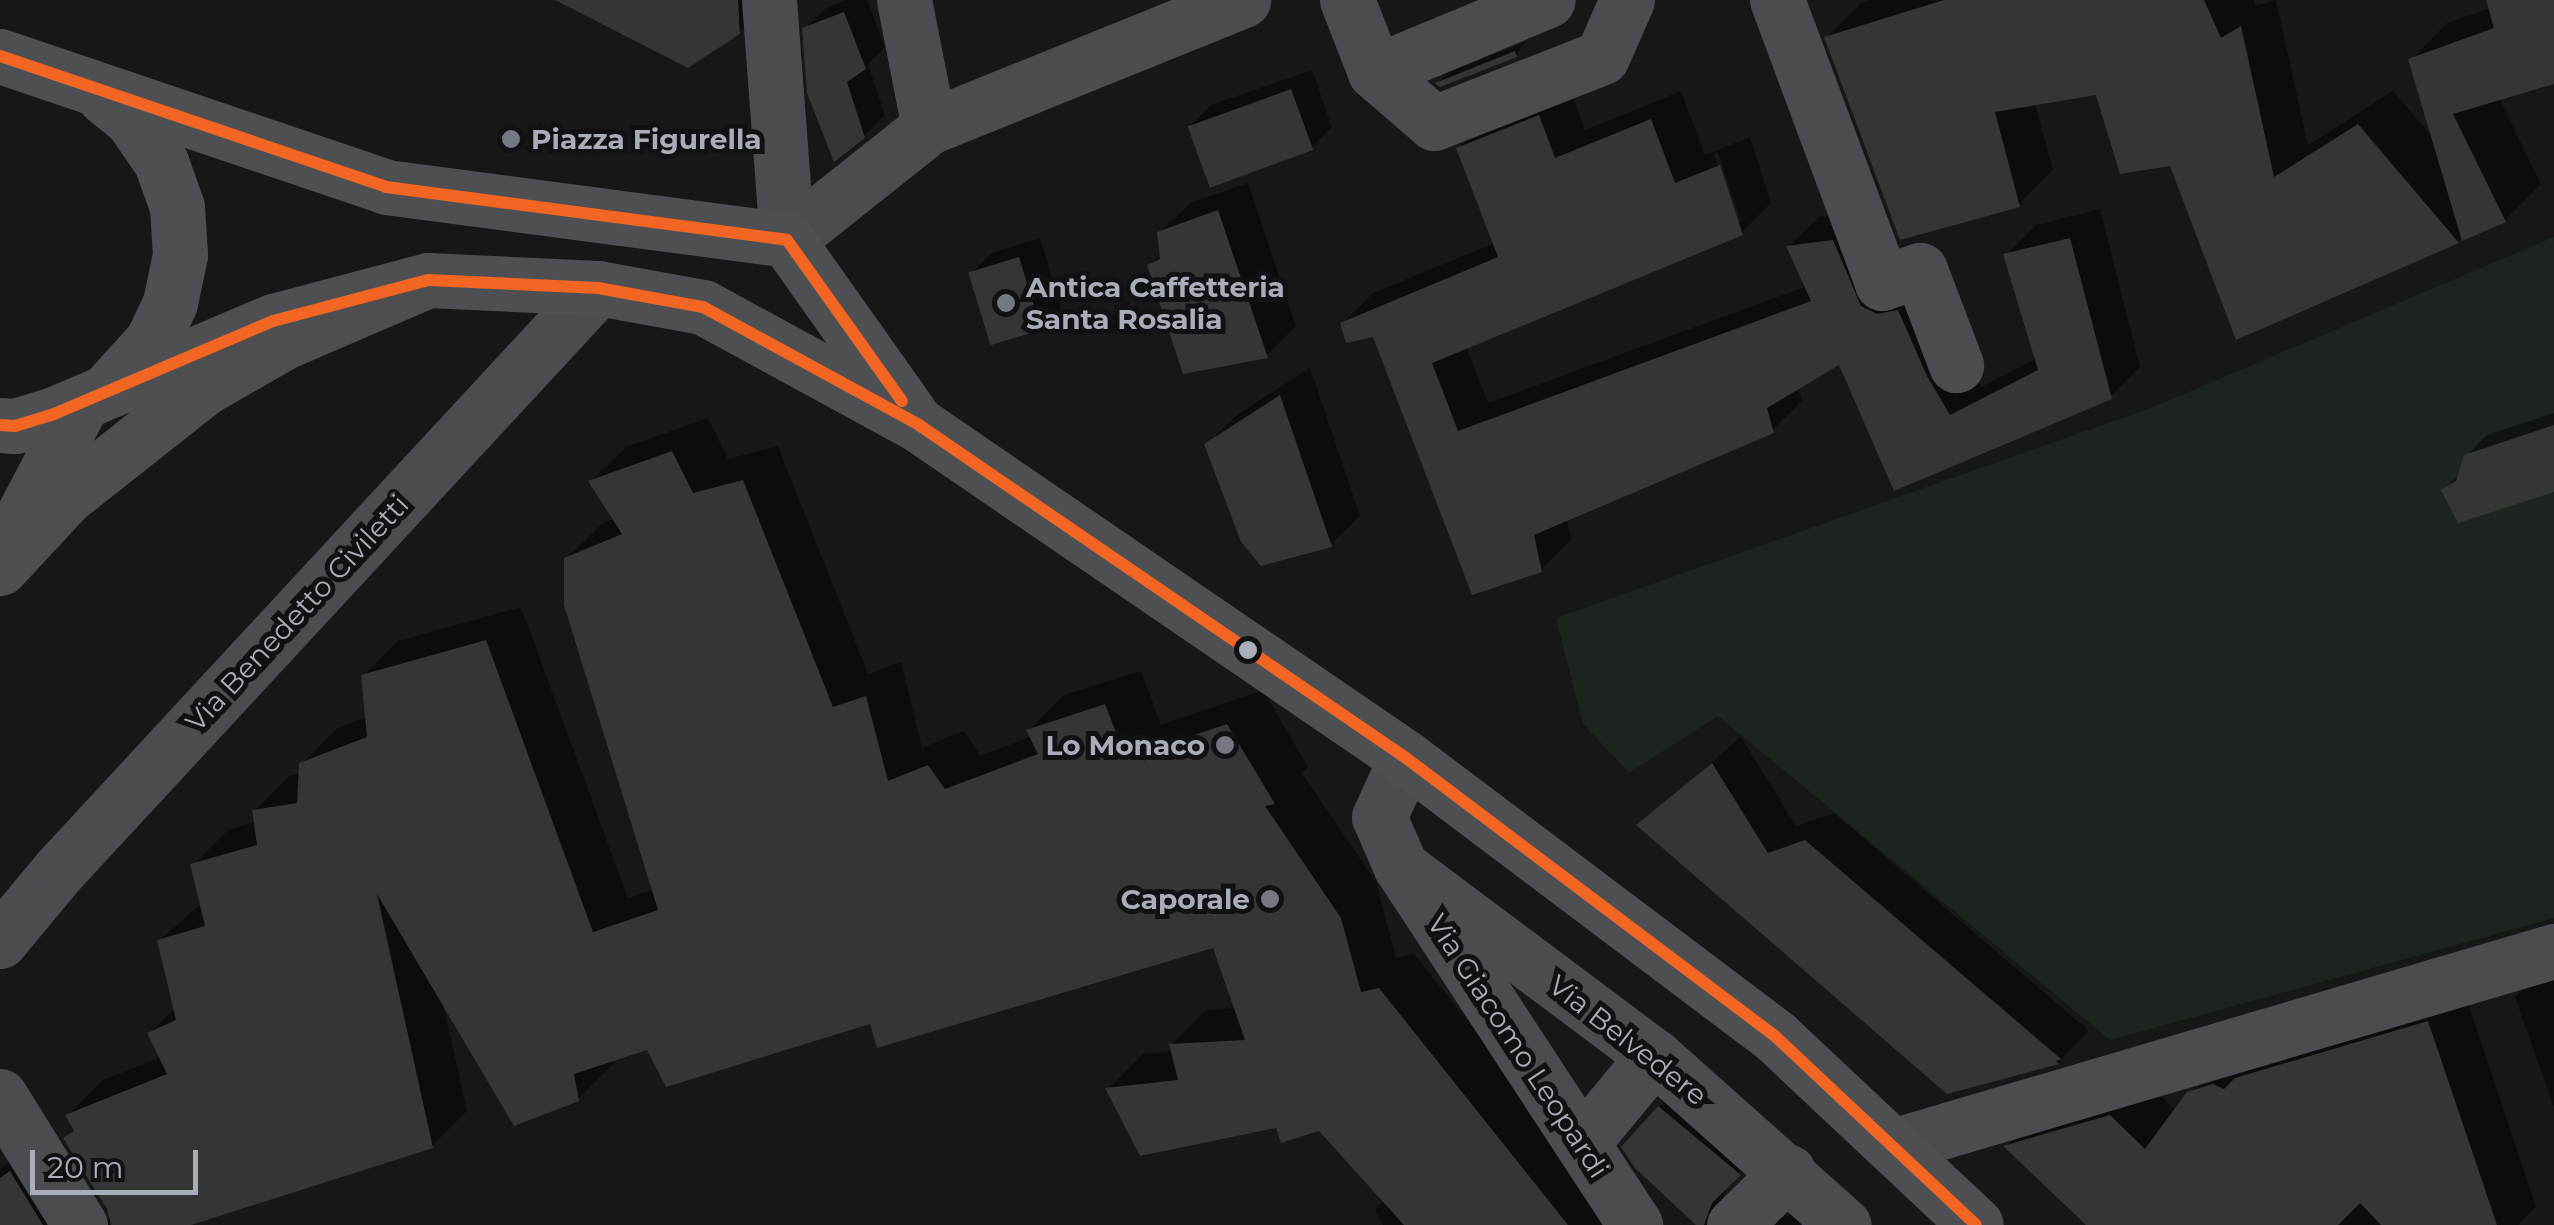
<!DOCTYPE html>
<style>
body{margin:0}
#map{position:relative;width:2554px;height:1225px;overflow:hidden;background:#171717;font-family:Montserrat,sans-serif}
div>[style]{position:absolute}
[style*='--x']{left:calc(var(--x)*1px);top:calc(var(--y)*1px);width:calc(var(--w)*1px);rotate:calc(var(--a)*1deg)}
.green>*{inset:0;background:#1d241e}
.shadow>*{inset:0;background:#0007}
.building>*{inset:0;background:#353536;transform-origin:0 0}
.minor>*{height:55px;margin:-27.5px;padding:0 27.5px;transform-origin:27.5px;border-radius:27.5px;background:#4b4c50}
.major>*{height:55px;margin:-27.5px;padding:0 27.5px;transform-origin:27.5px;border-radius:27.5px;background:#4d4f52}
.highway>*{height:55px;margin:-27.5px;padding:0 27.5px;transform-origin:27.5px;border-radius:27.5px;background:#4e4e51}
.bus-1>*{height:12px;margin:-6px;padding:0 6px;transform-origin:6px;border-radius:6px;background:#f26522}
.dots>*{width:28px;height:28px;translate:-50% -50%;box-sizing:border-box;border:5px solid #111113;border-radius:50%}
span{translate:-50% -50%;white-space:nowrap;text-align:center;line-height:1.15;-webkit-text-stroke:10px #111113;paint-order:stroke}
.poi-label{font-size:28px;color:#a8adb8;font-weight:700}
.left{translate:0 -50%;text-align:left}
.right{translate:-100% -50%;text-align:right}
.street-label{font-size:28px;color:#a8adb8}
.scale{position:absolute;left:30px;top:1150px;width:168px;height:45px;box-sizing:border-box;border:5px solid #a8adb8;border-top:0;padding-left:12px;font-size:30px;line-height:35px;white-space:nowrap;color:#a8adb8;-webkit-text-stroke:8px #111113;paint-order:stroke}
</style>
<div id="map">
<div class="green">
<i style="clip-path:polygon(2554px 237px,2554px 918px,2110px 1040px,1718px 716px,1629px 773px,1583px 724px,1556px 618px,2151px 408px)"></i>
</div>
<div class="shadow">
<i style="clip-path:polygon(562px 0,771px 0,739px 32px)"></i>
<i style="clip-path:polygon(846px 0,867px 0,885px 47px,868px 64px,885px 115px,864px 136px,805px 29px,826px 8px)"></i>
<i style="clip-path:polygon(1871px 0,2254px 0,2256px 6px,2276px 0,2308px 145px,2393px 91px,2434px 139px,2411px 60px,2447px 23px,2490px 8px,2497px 0,2554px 0,2554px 81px,2499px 98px,2541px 184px,2505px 220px,2238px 337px,2172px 163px,2097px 93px,2035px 103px,2053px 170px,2018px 205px,1827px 37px,1861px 3px)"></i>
<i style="clip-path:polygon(1525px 42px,1516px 55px,1439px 82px,1448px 73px)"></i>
<i style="clip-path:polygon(1312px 70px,1332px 127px,1311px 148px,1190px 126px,1211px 105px)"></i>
<i style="clip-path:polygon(evenodd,1569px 87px,1585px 130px,1681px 91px,1705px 155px,1750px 137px,1771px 203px,1741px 233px,1466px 346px,1488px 403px,1807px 286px,1789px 246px,1819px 217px,1862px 211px,1981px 387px,2037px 358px,2006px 255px,2036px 225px,2100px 209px,2140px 367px,2110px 397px,1895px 488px,1840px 361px,1798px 386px,1802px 401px,1772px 430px,1566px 518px,1571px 540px,1541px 570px,1375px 335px,1343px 323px,1373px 293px,1495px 243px,1459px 148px,1489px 119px,1569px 87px,1718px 152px,1741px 221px,1736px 221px,1714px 154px,1718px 152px)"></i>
<i style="clip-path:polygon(1248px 183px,1296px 326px,1267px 355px,1149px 266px,1162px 253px,1160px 232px,1190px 203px)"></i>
<i style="clip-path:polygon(1040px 238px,1061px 307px,1040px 328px,971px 273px,992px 253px)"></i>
<i style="clip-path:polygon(1310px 368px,1360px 516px,1330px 545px,1207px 444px,1237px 415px)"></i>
<i style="clip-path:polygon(2554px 413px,2554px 489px,2444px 490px,2460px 474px,2466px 456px,2487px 435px)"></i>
<i style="clip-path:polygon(708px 418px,728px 459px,778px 446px,868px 674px,901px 662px,922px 748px,964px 731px,981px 756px,1032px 736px,1029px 730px,1064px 695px,1141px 671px,1161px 725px,1263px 690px,1308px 767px,1302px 773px,1376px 882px,1396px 958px,1414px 954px,1631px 1225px,1383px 1225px,1375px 1210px,1384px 1200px,1320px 1128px,1277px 1125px,1108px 1089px,1143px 1054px,1173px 1051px,1171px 1045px,1206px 1010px,1237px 1008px,1215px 945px,872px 1020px,649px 1047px,612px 1059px,613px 1064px,578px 1099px,443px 1003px,467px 1111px,432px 1146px,182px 1225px,0 1225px,0 1169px,46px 1138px,100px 1218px,113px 1221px,66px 1138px,76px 1129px,68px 1115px,103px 1080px,162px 1057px,150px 1033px,176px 1007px,159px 941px,202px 903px,193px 865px,228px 830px,256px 822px,254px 811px,290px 775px,301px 774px,302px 764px,337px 728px,368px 717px,363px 676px,398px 641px,521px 607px,628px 898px,654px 889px,566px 559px,602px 524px,615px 518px,591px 481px,626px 447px)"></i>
<i style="clip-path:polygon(1741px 737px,1796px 826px,1834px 813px,2087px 1029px,2086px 1034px,2058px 1062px,1948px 1092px,1640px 825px)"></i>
<i style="clip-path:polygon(2554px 964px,2554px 1107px,2515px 997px,2544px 968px)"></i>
<i style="clip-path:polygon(2463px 988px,2536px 1207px,2518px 1225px,2090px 1225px,2007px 1146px,2041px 1112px,2146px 1081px,2176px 1111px,2225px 1058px)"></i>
<i style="clip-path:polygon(1680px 1087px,1759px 1153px,1731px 1181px,1723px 1195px,1724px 1209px,1708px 1225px,1699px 1225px,1659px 1107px)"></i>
<i style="clip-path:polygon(1792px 1214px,1860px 1225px,1758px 1225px)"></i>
</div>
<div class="building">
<i style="clip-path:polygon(555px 0,738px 0,740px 34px,688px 68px)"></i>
<i style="clip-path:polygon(1944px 0,2204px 0,2221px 38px,2241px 26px,2274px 177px,2358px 124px,2459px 243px,2236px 340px,2170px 166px,2120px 174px,2096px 95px,1995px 112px,2020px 207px,1900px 240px,1824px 37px)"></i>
<i style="clip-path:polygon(2486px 0,2554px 0,2554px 84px,2453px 114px,2506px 222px,2462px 241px,2408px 59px,2494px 28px)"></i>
<i style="clip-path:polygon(844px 12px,866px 69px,847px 82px,865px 138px,834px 162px,807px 93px,802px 28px)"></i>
<i style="clip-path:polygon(1515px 51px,1517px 57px,1440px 87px,1435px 83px)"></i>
<i style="left:1291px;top:89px;width:65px;height:110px;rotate:70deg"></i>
<i style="clip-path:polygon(1539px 115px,1555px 158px,1651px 119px,1675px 183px,1720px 165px,1743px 235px,1432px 363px,1458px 431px,1811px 301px,1786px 246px,1833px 240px,1861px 306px,1877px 314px,1898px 310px,1927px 376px,1950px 415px,2038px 370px,2003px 254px,2070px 238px,2112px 399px,1894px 491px,1839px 365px,1767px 408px,1774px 433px,1534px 535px,1542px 572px,1472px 595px,1373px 337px,1346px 343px,1340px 323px,1498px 257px,1456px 148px)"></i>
<i style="clip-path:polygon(1218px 210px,1268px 358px,1183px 374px,1147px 265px,1160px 259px,1157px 232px)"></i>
<i style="left:1019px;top:257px;width:76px;height:53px;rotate:73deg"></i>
<i style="clip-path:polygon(1280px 395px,1332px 547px,1261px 566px,1241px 542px,1204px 444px)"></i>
<i style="clip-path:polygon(2554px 425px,2554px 492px,2458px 523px,2441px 490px,2456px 481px,2464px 455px)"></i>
<i style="clip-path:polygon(672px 451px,693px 493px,743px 480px,833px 707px,866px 696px,888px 781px,928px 765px,945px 789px,1038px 754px,1026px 730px,1105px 704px,1126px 758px,1227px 724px,1275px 804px,1265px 806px,1341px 918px,1361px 992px,1379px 988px,1568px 1225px,1404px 1225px,1319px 1131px,1281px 1143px,1276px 1128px,1140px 1156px,1105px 1088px,1178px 1080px,1169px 1044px,1245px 1040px,1213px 948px,877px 1048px,870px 1024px,666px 1087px,647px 1050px,574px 1074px,579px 1101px,514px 1126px,377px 894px,433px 1148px,191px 1225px,111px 1225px,107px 1209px,63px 1138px,74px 1131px,65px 1115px,167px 1074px,147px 1033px,176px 1020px,157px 940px,205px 926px,190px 864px,257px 845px,252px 810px,297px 803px,299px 763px,367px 737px,361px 675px,486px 640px,593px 932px,658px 910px,564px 605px,564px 558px,622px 534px,588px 481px)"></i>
<i style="clip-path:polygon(1712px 763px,1768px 853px,1805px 840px,2061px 1059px,2056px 1061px,2059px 1064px,1947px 1094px,1636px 825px)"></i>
<i style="clip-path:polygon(2428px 1021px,2497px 1225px,2381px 1225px,2360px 1203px,2338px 1225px,2086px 1225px,2003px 1146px,2110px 1115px,2145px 1149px,2187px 1092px,2213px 1084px,2224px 1089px,2235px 1078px)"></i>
<i style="clip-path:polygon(1658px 1106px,1741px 1175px,1712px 1203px,1704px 1225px,1696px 1225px,1635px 1168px,1621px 1147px)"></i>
<i style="clip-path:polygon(10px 1171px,43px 1225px,0 1225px,0 1178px)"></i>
</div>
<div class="minor">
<i style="--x:769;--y:0;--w:241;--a:85.7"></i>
<i style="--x:904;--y:0;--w:129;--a:78.9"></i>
<i style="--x:1347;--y:0;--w:77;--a:68.7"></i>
<i style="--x:1375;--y:72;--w:78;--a:40.8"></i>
<i style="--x:1434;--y:123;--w:180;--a:-21.4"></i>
<i style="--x:1602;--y:57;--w:62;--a:-66.3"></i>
<i style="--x:1777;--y:0;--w:302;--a:69.6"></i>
<i style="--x:1882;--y:283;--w:40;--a:-18.9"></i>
<i style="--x:1920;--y:270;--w:102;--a:69.2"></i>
<i style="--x:1375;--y:72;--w:187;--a:-22.6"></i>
<i style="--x:787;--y:240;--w:181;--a:-38.5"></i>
<i style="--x:929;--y:127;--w:339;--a:-22"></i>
<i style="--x:1406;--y:758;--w:65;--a:114.6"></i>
<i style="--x:1379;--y:817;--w:55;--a:66.3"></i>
<i style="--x:1401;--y:867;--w:428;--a:56.8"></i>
<i style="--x:1401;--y:867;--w:316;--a:36.8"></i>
<i style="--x:1654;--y:1056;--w:254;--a:41.7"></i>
<i style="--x:0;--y:941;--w:92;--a:-50.3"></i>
<i style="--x:59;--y:870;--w:793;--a:-47.2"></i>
<i style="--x:0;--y:1096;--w:152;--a:58.2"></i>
<i style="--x:1582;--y:1143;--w:113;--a:-50.4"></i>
<i style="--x:1893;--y:1146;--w:689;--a:-16.44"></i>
<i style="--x:1734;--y:1225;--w:76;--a:-44.5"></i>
</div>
<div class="major">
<i style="--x:0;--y:56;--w:408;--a:18.7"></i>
<i style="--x:386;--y:187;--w:404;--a:7.5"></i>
<i style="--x:787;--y:240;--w:214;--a:54.7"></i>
<i style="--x:104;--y:97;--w:36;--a:39"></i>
<i style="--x:132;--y:120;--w:51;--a:55.4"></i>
<i style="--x:161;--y:162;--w:48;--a:70.4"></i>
<i style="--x:177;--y:207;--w:48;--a:86.4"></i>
<i style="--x:180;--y:255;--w:49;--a:101.8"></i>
<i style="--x:170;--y:303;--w:42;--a:115.3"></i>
<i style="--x:152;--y:341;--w:59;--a:132.3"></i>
<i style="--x:0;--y:425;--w:15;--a:4"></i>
<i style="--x:15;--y:426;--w:41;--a:-17.1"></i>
<i style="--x:54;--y:414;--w:238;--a:-23"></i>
<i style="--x:273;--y:321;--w:160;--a:-14.8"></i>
<i style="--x:428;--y:280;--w:170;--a:2.7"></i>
<i style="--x:598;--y:288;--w:107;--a:10.3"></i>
<i style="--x:703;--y:307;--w:246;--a:28.6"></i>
<i style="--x:919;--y:425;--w:590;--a:34.36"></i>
<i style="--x:1406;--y:758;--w:463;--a:37"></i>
<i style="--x:1776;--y:1037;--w:274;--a:43.2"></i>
</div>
<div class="highway">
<i style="--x:20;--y:521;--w:133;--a:-62.3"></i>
<i style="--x:0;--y:568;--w:97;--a:-47.1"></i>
<i style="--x:66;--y:497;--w:176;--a:-38.3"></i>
<i style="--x:204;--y:388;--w:92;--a:-29.9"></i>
<i style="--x:284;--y:342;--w:157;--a:-23.3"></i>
</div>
<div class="bus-1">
<i style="--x:0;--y:56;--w:408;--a:18.7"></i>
<i style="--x:386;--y:187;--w:404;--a:7.5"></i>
<i style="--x:787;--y:240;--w:198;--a:54.5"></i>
<i style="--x:0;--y:425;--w:15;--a:4"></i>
<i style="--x:15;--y:426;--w:41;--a:-17.1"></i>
<i style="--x:54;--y:414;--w:238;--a:-23"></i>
<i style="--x:273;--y:321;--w:160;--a:-14.8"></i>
<i style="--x:428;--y:280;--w:170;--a:2.7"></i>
<i style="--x:598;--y:288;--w:107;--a:10.3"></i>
<i style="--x:703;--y:307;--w:246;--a:28.6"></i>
<i style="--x:919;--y:425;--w:590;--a:34.36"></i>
<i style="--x:1406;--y:758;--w:463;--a:37"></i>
<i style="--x:1776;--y:1037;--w:274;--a:43.2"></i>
</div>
<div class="dots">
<i style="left:511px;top:139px;background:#757880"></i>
<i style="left:1006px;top:303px;background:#757880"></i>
<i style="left:1248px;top:650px;background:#a8adb8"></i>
<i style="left:1225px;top:745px;background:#757880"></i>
<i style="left:1270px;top:899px;background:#757880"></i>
</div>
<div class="poi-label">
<span class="left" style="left:531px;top:139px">Piazza Figurella</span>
<span class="left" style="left:1026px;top:303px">Antica Caffetteria<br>Santa Rosalia</span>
<span class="right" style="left:1205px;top:745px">Lo Monaco</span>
<span class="right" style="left:1250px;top:899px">Caporale</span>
</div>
<div class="street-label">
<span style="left:297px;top:613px;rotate:-47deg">Via Benedetto Civiletti</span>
<span style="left:1628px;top:1040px;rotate:38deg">Via Belvedere</span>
<span style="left:1518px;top:1046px;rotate:57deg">Via Giacomo Leopardi</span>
</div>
<div class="scale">20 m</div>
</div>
